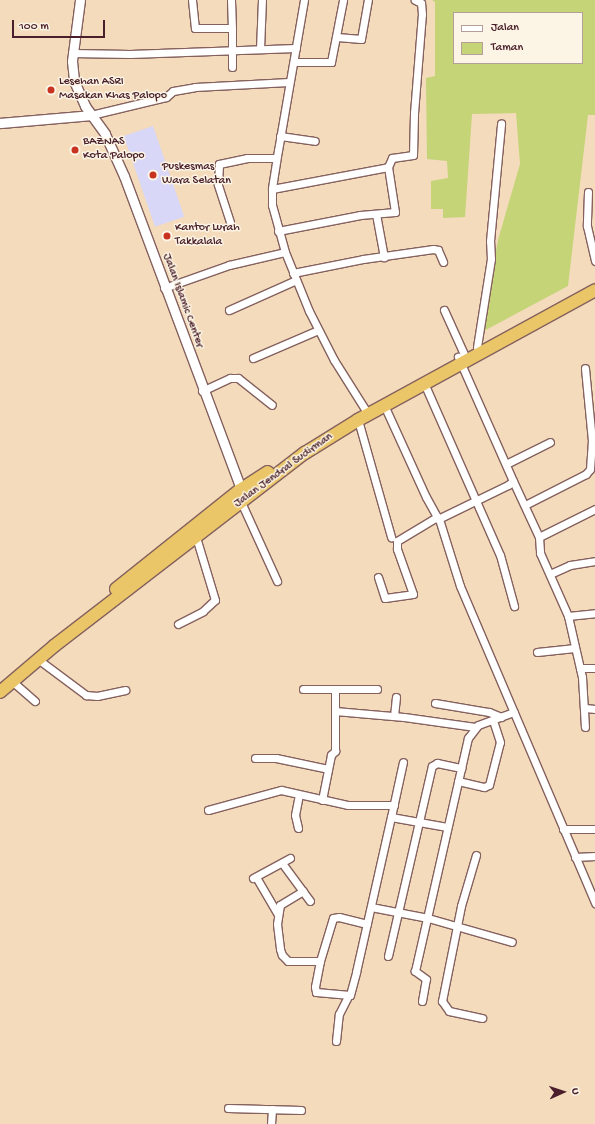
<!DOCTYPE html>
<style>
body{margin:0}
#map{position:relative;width:595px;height:1124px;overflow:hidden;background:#f3dbbc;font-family:"Gochi Hand",sans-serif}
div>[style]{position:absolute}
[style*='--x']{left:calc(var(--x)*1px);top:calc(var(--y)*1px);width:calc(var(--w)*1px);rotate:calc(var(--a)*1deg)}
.built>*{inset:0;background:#d9d7f7;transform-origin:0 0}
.green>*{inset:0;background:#c4d476}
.roads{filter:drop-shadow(1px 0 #85615e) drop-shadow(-1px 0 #85615e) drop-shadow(0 1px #85615e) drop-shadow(0 -1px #85615e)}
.minor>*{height:7px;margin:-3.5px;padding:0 3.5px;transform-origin:3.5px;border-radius:3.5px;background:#fff}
.tertiary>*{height:9px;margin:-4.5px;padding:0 4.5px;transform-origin:4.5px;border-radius:4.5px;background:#fff}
.trunk>*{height:12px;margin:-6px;padding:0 6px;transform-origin:6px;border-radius:6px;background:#eac669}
.dots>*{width:11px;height:11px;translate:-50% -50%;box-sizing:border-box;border:2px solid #fcf5e5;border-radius:50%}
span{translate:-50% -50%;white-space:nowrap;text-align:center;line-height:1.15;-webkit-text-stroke:3px #fcf5e5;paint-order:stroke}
.poi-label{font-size:12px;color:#4a1f2b}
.left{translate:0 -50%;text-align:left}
.street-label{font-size:12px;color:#4a1f2b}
.legend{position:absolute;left:453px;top:12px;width:130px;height:52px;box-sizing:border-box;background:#fcf5e5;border:1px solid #b59f9b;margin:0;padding:5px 7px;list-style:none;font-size:12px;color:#4a1f2b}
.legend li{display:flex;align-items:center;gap:8px;height:20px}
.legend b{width:20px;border:1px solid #b59f9b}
.north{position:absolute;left:543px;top:1072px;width:40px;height:40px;-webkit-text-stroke:3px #fcf5e5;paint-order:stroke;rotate:87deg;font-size:11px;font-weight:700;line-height:16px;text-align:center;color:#4a1f2b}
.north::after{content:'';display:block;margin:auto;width:14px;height:18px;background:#4a1f2b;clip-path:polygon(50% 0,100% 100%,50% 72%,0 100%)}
.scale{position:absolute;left:12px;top:20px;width:93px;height:18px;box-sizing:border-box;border:2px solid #4a1f2b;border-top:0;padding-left:5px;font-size:12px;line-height:14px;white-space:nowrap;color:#4a1f2b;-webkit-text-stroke:3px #fcf5e5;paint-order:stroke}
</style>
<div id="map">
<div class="built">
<i style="left:153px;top:126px;width:96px;height:31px;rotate:71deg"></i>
</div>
<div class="green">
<i style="clip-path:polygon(evenodd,432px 0,595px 0,595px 115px,588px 115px,568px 286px,482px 332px,498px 240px,520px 164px,516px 113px,472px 114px,465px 217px,443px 218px,443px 209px,431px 209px,431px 181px,448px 178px,447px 161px,427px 159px,426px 78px,435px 76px,435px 2px,432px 0,454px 13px,582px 13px,582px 63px,454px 63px,454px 13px)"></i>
</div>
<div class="roads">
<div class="minor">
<i style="--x:192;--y:0;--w:28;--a:84"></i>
<i style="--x:195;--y:28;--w:37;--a:0"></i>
<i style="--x:232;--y:28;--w:39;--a:90"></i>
<i style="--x:231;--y:0;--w:28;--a:88"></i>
<i style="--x:304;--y:0;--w:152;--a:99.8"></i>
<i style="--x:278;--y:150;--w:39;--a:99"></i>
<i style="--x:272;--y:189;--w:16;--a:90"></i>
<i style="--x:272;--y:205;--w:49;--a:74.5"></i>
<i style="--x:285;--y:252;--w:64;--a:67.9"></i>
<i style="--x:309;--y:311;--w:55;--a:63"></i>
<i style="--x:334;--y:360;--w:64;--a:57.8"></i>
<i style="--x:337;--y:37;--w:24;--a:5"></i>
<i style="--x:361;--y:39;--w:40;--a:-80"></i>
<i style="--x:260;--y:49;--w:49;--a:-87.7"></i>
<i style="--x:72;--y:53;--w:58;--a:1"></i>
<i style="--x:130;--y:54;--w:166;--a:-2.1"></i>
<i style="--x:294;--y:62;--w:37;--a:0"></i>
<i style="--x:331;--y:62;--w:63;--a:-79"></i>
<i style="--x:91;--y:115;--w:77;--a:-13.5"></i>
<i style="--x:166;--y:97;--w:9;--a:-41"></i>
<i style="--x:173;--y:91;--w:22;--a:-10"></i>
<i style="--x:195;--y:87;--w:94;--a:-3"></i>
<i style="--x:280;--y:136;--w:35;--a:8"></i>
<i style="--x:272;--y:189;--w:118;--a:-10.7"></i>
<i style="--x:388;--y:167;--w:10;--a:-66"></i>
<i style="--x:392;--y:158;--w:21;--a:-8"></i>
<i style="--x:413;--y:155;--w:42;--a:-88.6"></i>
<i style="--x:414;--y:113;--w:99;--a:-85.4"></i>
<i style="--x:422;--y:14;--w:11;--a:-95"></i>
<i style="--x:421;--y:3;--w:7;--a:-153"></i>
<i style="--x:588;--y:192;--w:34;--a:92"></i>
<i style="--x:587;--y:226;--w:36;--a:77"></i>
<i style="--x:376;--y:214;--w:44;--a:79.5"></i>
<i style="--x:230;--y:222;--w:40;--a:-108"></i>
<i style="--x:218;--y:184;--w:20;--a:-87"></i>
<i style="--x:219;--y:164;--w:29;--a:-12"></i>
<i style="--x:247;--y:158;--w:29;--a:0"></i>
<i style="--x:278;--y:231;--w:84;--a:-11"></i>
<i style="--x:360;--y:215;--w:35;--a:-5"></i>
<i style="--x:395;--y:212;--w:46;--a:-98.8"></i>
<i style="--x:293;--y:273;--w:71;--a:-11.3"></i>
<i style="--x:363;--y:259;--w:71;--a:-8.1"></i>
<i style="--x:433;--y:249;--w:5;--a:11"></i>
<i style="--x:438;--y:250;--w:13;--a:67"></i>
<i style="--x:164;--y:288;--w:69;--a:-19.5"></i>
<i style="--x:229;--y:265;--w:57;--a:-13.1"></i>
<i style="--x:229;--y:310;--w:73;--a:-24.1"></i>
<i style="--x:444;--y:310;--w:48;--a:65.6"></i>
<i style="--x:477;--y:347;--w:89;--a:-81"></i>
<i style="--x:491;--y:259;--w:18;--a:-93"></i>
<i style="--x:490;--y:241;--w:118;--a:-84.6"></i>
<i style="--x:253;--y:358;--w:71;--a:-23.3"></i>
<i style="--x:424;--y:383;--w:188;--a:66.2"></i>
<i style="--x:500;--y:555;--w:53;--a:74.6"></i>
<i style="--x:202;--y:391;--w:31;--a:-25"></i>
<i style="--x:230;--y:378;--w:8;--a:0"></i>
<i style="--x:238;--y:378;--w:43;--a:38.5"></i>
<i style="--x:384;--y:405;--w:101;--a:65.5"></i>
<i style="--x:426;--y:497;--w:25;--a:61"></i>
<i style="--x:438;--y:519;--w:78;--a:-25.9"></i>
<i style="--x:508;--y:485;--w:6;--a:-39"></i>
<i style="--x:513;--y:481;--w:136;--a:-113.9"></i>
<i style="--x:358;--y:420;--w:122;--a:74.2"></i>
<i style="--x:506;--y:464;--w:49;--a:-26.6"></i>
<i style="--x:513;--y:481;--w:62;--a:65.1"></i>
<i style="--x:539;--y:537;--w:16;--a:86"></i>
<i style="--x:540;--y:553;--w:69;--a:66"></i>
<i style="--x:568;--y:616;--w:63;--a:77.1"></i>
<i style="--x:582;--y:677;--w:50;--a:86.6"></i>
<i style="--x:241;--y:502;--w:87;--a:65.5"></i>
<i style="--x:525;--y:505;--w:68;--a:-26.9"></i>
<i style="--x:586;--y:474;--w:6;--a:-51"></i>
<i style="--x:590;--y:469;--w:28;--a:-86"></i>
<i style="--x:592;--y:441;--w:73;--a:-95.5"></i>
<i style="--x:439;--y:519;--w:70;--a:72.6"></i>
<i style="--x:460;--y:586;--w:345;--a:66.9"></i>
<i style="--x:539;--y:537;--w:63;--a:-26.6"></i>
<i style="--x:550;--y:574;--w:22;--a:-24"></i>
<i style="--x:570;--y:565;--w:25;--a:-9"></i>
<i style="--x:378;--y:577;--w:22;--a:72"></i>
<i style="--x:385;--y:598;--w:28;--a:-8"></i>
<i style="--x:413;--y:594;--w:48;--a:-109.6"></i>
<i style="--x:397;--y:549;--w:8;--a:-90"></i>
<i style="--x:397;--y:541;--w:47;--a:-31"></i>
<i style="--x:568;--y:616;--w:27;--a:-6"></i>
<i style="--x:178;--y:624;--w:28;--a:-27"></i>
<i style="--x:203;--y:611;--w:16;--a:-43"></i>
<i style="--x:215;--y:600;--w:66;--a:-106.8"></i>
<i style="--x:537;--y:652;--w:38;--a:-6"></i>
<i style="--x:39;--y:660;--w:59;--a:36.7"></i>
<i style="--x:86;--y:695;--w:11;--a:5"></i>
<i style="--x:97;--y:696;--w:29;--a:-12"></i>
<i style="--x:580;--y:668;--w:15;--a:0"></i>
<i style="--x:13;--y:682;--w:29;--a:41"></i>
<i style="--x:303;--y:689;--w:74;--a:0"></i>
<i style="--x:435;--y:703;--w:55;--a:9.5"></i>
<i style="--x:489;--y:712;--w:13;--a:23"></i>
<i style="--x:585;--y:708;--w:10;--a:6"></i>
<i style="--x:335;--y:711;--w:69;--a:5"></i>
<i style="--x:404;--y:717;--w:72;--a:8"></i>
<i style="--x:394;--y:716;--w:19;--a:-84"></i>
<i style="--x:255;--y:758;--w:21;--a:0"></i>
<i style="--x:276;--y:758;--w:53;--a:11.9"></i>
<i style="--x:458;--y:781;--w:27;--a:13"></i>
<i style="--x:484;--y:787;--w:5;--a:-22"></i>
<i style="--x:489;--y:785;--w:44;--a:-75.7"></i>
<i style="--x:500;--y:742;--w:23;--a:-108"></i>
<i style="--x:322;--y:800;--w:46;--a:-78.7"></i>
<i style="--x:331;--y:755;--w:6;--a:-45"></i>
<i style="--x:335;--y:751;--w:62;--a:-90"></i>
<i style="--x:208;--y:810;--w:76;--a:-15.3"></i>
<i style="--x:281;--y:790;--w:69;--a:12.6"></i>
<i style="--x:348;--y:805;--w:46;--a:0"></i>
<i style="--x:391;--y:817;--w:56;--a:-77.7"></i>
<i style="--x:298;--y:828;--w:13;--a:-103"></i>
<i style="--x:295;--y:815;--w:20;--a:-79"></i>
<i style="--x:563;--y:829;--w:32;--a:0"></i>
<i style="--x:476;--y:855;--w:53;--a:106.4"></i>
<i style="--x:461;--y:906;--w:97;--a:101.3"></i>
<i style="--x:442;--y:1001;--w:12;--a:55"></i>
<i style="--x:449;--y:1011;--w:34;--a:12"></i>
<i style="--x:575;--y:857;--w:20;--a:-3"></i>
<i style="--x:282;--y:863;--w:47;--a:53.6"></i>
<i style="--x:256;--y:877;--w:42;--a:59.7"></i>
<i style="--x:253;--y:878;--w:42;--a:-28.4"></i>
<i style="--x:303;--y:891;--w:27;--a:149"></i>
<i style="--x:280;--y:905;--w:19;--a:99"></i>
<i style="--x:277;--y:924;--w:25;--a:83"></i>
<i style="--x:280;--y:949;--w:6;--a:72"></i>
<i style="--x:282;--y:955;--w:8;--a:45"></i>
<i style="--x:288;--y:961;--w:32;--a:0"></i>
<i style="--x:371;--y:907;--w:58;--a:10.9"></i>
<i style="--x:428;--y:918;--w:87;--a:15.9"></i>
<i style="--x:367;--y:924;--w:29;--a:-166"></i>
<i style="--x:339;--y:917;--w:6;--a:171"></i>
<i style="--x:333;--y:918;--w:45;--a:106.8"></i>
<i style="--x:320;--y:961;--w:26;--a:101"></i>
<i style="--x:315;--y:987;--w:5;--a:79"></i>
<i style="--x:316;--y:992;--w:34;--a:5"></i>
<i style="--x:350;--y:995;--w:24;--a:-75"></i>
<i style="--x:356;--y:972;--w:159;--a:-77.3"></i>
<i style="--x:391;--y:817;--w:57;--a:10.1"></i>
<i style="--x:388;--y:956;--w:195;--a:-77"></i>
<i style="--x:432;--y:766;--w:6;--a:-31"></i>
<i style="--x:437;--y:763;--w:25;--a:12"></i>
<i style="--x:422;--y:1001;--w:22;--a:-80"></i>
<i style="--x:426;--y:979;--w:14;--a:-144"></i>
<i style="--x:415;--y:971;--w:239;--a:-77.2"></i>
<i style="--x:468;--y:738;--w:16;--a:-52"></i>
<i style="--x:478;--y:725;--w:38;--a:-20"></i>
<i style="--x:336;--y:1041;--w:27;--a:-84"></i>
<i style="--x:339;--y:1014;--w:20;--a:-63"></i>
<i style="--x:228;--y:1108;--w:73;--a:1.6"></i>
<i style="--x:271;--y:1124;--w:15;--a:-86"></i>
</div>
<div class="tertiary">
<i style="--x:80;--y:0;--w:62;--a:97.5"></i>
<i style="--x:72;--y:61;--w:20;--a:84"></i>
<i style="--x:74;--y:81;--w:27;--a:66"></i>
<i style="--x:85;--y:106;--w:34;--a:54"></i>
<i style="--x:105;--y:134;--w:46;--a:65.7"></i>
<i style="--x:124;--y:176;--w:340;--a:69.5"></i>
<i style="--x:0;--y:123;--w:91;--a:-5"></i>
</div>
<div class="trunk">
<i style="--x:116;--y:589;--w:159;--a:-38.6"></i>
<i style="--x:240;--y:490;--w:33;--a:-33"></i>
<i style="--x:0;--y:692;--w:71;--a:-40.4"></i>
<i style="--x:54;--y:646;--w:317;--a:-37.6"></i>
<i style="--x:305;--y:453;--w:62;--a:-31.9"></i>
<i style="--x:358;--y:420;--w:270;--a:-28.7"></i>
</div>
</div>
<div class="dots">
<i style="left:51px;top:90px;background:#c8321e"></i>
<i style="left:75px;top:150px;background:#c8321e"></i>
<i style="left:153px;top:175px;background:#c8321e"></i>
<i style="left:167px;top:236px;background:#c8321e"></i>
</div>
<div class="poi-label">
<span class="left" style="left:59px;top:90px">Lesehan ASRI<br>Masakan Khas Palopo</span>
<span class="left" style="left:83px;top:150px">BAZNAS<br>Kota Palopo</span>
<span class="left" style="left:162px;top:175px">Puskesmas<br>Wara Selatan</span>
<span class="left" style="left:175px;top:236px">Kantor Lurah<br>Takkalala</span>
</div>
<div class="street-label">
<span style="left:182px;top:301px;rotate:70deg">Jalan Islamic Center</span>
<span style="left:284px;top:471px;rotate:-36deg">Jalan Jendral Sudirman</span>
</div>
<ul class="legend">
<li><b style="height:5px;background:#fff"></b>Jalan</li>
<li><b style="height:11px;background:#c4d476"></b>Taman</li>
</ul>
<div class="north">U</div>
<div class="scale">100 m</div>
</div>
